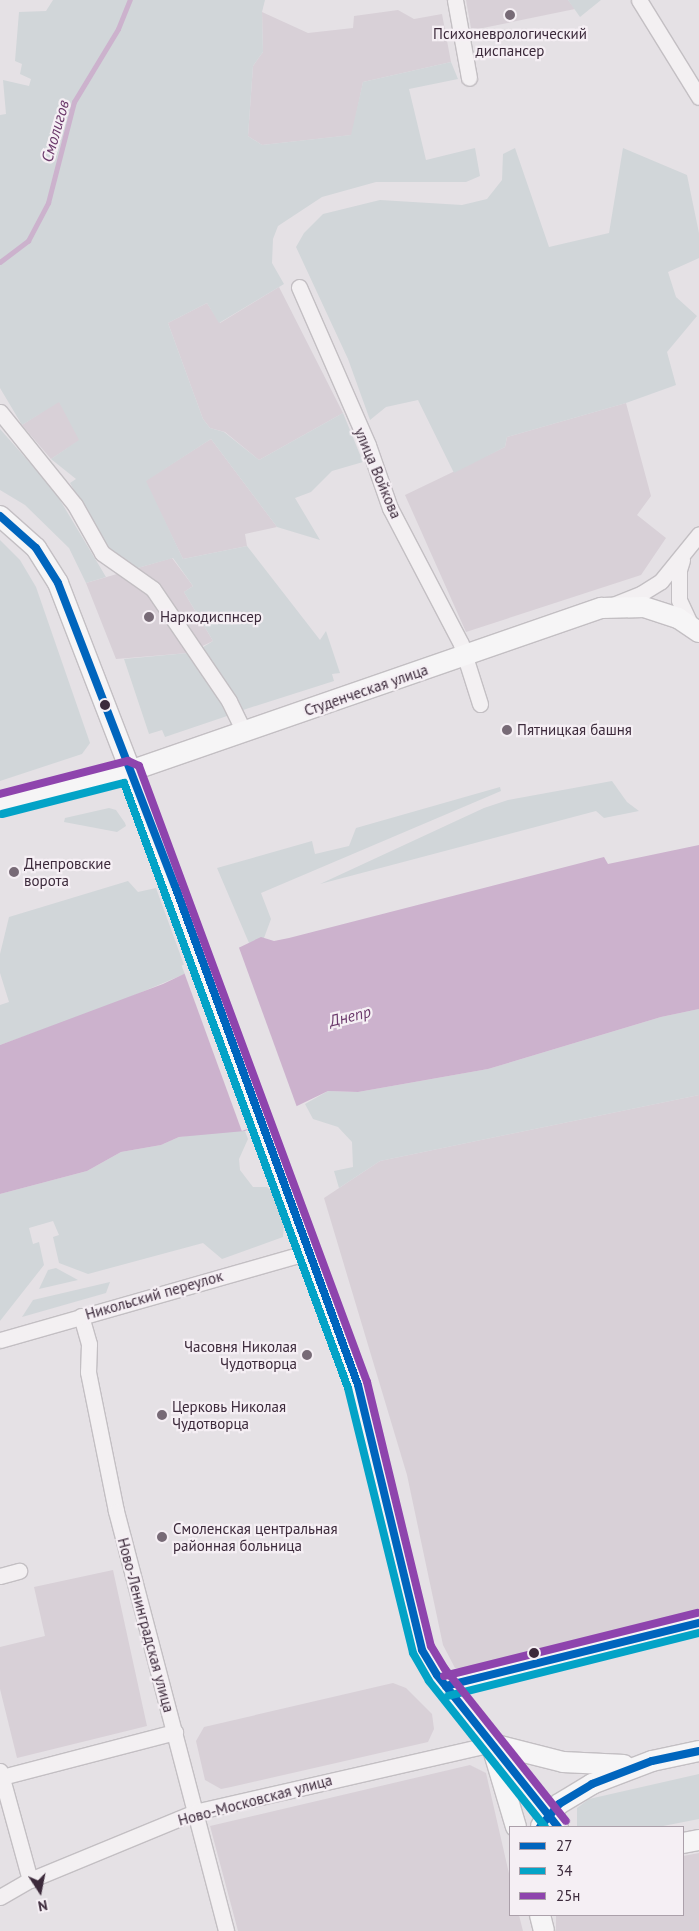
<!DOCTYPE html>
<meta charset="utf-8">
<style>
body{margin:0}
#map{position:relative;width:699px;height:1931px;overflow:hidden;background:#e5e1e5;font-family:"PT Sans",sans-serif}
div>[style]{position:absolute}
[style*='--x']{left:calc(var(--x)*1px);top:calc(var(--y)*1px);width:calc(var(--w)*1px);rotate:calc(var(--a)*1deg)}
.built>*{inset:0;background:#d8d0d7}
.green>*{inset:0;background:#d1d6d9}
.water>*{inset:0;background:#ccb2cd}
.pier>*{inset:0;background:#e5e1e5;transform-origin:0 0}
.stream>*{height:4.5px;margin:-2.25px;padding:0 2.25px;transform-origin:2.25px;border-radius:2.25px;background:#ccb2cd}
.roads{filter:drop-shadow(1px 0 #c3bfc3) drop-shadow(-1px 0 #c3bfc3) drop-shadow(0 1px #c3bfc3) drop-shadow(0 -1px #c3bfc3)}
.minor>*{height:15px;margin:-7.5px;padding:0 7.5px;transform-origin:7.5px;border-radius:7.5px;background:#f3f0f2}
.major>*{height:20px;margin:-10px;padding:0 10px;transform-origin:10px;border-radius:10px;background:#f6f5f6}
.bus-1>*{height:8px;margin:-4px;padding:0 4px;transform-origin:4px;border-radius:4px;background:#0065bd}
.bus-2>*{height:8px;margin:-4px;padding:0 4px;transform-origin:4px;border-radius:4px;background:#03a3c7}
.bus-3>*{height:8px;margin:-4px;padding:0 4px;transform-origin:4px;border-radius:4px;background:#8e44ad}
.dots>*{width:14px;height:14px;translate:-50% -50%;box-sizing:border-box;border:2px solid #f5eff4;border-radius:50%}
span{translate:-50% -50%;white-space:nowrap;text-align:center;line-height:1.15;-webkit-text-stroke:4.5px #f5eff4;paint-order:stroke}
.poi-label{font-size:15px;color:#3c2a3b}
.left{translate:0 -50%;text-align:left}
.right{translate:-100% -50%;text-align:right}
.street-label{font-size:15px;color:#3c2a3b}
.water-label{font-size:16px;color:#6b396b;font-style:italic}
.legend{position:absolute;left:509px;top:1826px;width:175px;height:90px;box-sizing:border-box;background:#f5eff4;border:1px solid #aba0aa;margin:0;padding:6px 9px;list-style:none;font-size:15px;color:#3c2a3b}
.legend li{display:flex;align-items:center;gap:10px;height:25px}
.legend b{width:25px;border:1px solid #aba0aa}
.north{position:absolute;left:15px;top:1866px;width:50px;height:50px;-webkit-text-stroke:4px #f5eff4;paint-order:stroke;rotate:169deg;font-size:14px;font-weight:700;line-height:20px;text-align:center;color:#3c2a3b}
.north::after{content:'';display:block;margin:auto;width:18px;height:22px;background:#3c2a3b;clip-path:polygon(50% 0,100% 100%,50% 72%,0 100%)}
</style>
<div id="map">
<div class="built">
<i style="clip-path:polygon(466px 0,568px 0,575px 9px,478px 29px,471px 28px)"></i>
<i style="clip-path:polygon(398px 10px,414px 19px,442px 14px,451px 62px,363px 82px,352px 135px,262px 145px,248px 136px,253px 66px,263px 52px,262px 12px,308px 33px,353px 28px,354px 16px)"></i>
<i style="clip-path:polygon(279px 287px,343px 413px,259px 460px,225px 432px,210px 428px,203px 419px,168px 323px,207px 303px,220px 323px)"></i>
<i style="clip-path:polygon(59px 401px,80px 440px,51px 459px,22px 425px)"></i>
<i style="clip-path:polygon(626px 403px,651px 496px,637px 515px,666px 538px,641px 575px,466px 632px,405px 495px,505px 447px,507px 437px)"></i>
<i style="clip-path:polygon(211px 439px,277px 527px,245px 534px,247px 546px,183px 559px,145px 481px)"></i>
<i style="clip-path:polygon(172px 558px,193px 586px,184px 592px,213px 641px,188px 653px,116px 659px,86px 583px)"></i>
<i style="clip-path:polygon(699px 1095px,699px 1610px,570px 1641px,525px 1656px,470px 1668px,455px 1668px,443px 1645px,407px 1475px,324px 1198px,380px 1161px)"></i>
<i style="clip-path:polygon(113px 1570px,147px 1726px,17px 1758px,0 1689px,0 1647px,45px 1636px,34px 1587px)"></i>
<i style="clip-path:polygon(393px 1683px,406px 1688px,432px 1714px,434px 1729px,428px 1742px,231px 1787px,221px 1789px,205px 1780px,196px 1741px,204px 1727px)"></i>
<i style="clip-path:polygon(470px 1765px,486px 1773px,510px 1878px,510px 1915px,519px 1915px,523px 1931px,238px 1931px,210px 1826px)"></i>
<i style="clip-path:polygon(699px 1853px,699px 1931px,556px 1931px,556px 1915px,683px 1915px,683px 1856px)"></i>
</div>
<div class="green">
<i style="clip-path:polygon(53px 0,265px 0,262px 12px,263px 52px,253px 66px,248px 136px,262px 145px,351px 135px,363px 82px,451px 62px,458px 79px,409px 89px,426px 160px,475px 148px,480px 176px,466px 182px,376px 182px,322px 197px,278px 226px,273px 239px,272px 263px,284px 284px,219px 323px,207px 303px,168px 323px,203px 419px,210px 428px,224px 432px,259px 460px,343px 413px,363px 462px,332px 471px,311px 492px,295px 498px,320px 540px,277px 527px,211px 439px,146px 481px,183px 559px,247px 546px,320px 640px,326px 631px,340px 673px,332px 674px,334px 681px,243px 710px,200px 649px,213px 641px,184px 592px,193px 586px,173px 558px,120px 573px,70px 483px,76px 479px,51px 459px,79px 440px,59px 402px,22px 425px,0 388px,0 115px,6px 114px,3px 80px,29px 86px,31px 79px,20px 74px,22px 64px,15px 61px,19px 12px,46px 11px)"></i>
<i style="clip-path:polygon(568px 0,601px 0,580px 17px)"></i>
<i style="clip-path:polygon(515px 148px,549px 247px,609px 233px,623px 148px,687px 175px,699px 233px,699px 258px,668px 272px,676px 297px,697px 316px,667px 352px,676px 385px,626px 403px,507px 437px,505px 447px,454px 473px,418px 400px,386px 407px,370px 420px,348px 359px,296px 247px,304px 233px,323px 214px,380px 200px,462px 205px,487px 199px,502px 180px,503px 154px)"></i>
<i style="clip-path:polygon(0 429px,54px 490px,106px 577px,86px 583px,69px 548px,25px 505px,0 490px)"></i>
<i style="clip-path:polygon(0 540px,20px 560px,36px 587px,90px 743px,82px 754px,0 781px)"></i>
<i style="clip-path:polygon(188px 653px,230px 715px,165px 737px,162px 730px,149px 734px,124px 659px)"></i>
<i style="clip-path:polygon(612px 781px,627px 802px,639px 811px,604px 818px,596px 811px,320px 884px,484px 808px,508px 800px)"></i>
<i style="clip-path:polygon(500px 787px,501px 791px,261px 893px,271px 919px,264px 938px,249px 943px,217px 868px,312px 841px,315px 854px,349px 846px,356px 828px)"></i>
<i style="clip-path:polygon(109px 808px,116px 810px,125px 823px,126px 826px,117px 832px,64px 822px,65px 818px)"></i>
<i style="clip-path:polygon(128px 881px,138px 892px,156px 888px,187px 973px,111px 1005px,0 1045px,0 1005px,9px 1002px,0 973px,0 954px,9px 917px)"></i>
<i style="clip-path:polygon(699px 1009px,699px 1095px,380px 1161px,339px 1188px,334px 1171px,353px 1167px,352px 1142px,338px 1127px,313px 1119px,305px 1104px,328px 1091px,358px 1092px,488px 1069px,661px 1017px)"></i>
<i style="clip-path:polygon(222px 1131px,245px 1131px,248px 1139px,239px 1159px,240px 1170px,253px 1187px,267px 1187px,274px 1193px,284px 1223px,283px 1237px,222px 1259px,203px 1243px,88px 1274px,59px 1263px,53px 1237px,59px 1235px,53px 1221px,29px 1228px,33px 1244px,39px 1242px,44px 1265px,0 1321px,0 1194px,87px 1171px,121px 1152px,161px 1145px,179px 1137px)"></i>
<i style="clip-path:polygon(56px 1268px,78px 1280px,39px 1289px,48px 1270px)"></i>
<i style="clip-path:polygon(110px 1282px,106px 1293px,22px 1317px,33px 1300px)"></i>
<i style="clip-path:polygon(699px 1774px,699px 1819px,658px 1827px,577px 1827px,577px 1808px,589px 1799px)"></i>
</div>
<div class="water">
<i style="clip-path:polygon(699px 845px,699px 1009px,661px 1017px,488px 1069px,358px 1092px,328px 1091px,245px 1131px,179px 1137px,161px 1145px,121px 1152px,87px 1171px,0 1194px,0 1045px,163px 984px,261px 937px,274px 941px,289px 938px,604px 857px,608px 864px)"></i>
</div>
<div class="pier">
<i style="left:238px;top:945px;width:176px;height:60px;rotate:70deg"></i>
</div>
<div class="stream">
<i style="--x:0;--y:262;--w:35;--a:-37"></i>
<i style="--x:28;--y:241;--w:43;--a:-62.2"></i>
<i style="--x:48;--y:203;--w:104;--a:-75.6"></i>
<i style="--x:74;--y:102;--w:85;--a:-58.9"></i>
<i style="--x:118;--y:29;--w:31;--a:-68"></i>
</div>
<div class="roads">
<div class="minor">
<i style="--x:455;--y:0;--w:79;--a:79.8"></i>
<i style="--x:639;--y:0;--w:114;--a:58.3"></i>
<i style="--x:299;--y:287;--w:172;--a:66.4"></i>
<i style="--x:368;--y:445;--w:67;--a:70.8"></i>
<i style="--x:390;--y:508;--w:153;--a:62.4"></i>
<i style="--x:461;--y:644;--w:63;--a:72.4"></i>
<i style="--x:0;--y:412;--w:119;--a:51.1"></i>
<i style="--x:75;--y:505;--w:55;--a:60.6"></i>
<i style="--x:102;--y:553;--w:62;--a:35.2"></i>
<i style="--x:153;--y:589;--w:135;--a:55.8"></i>
<i style="--x:229;--y:701;--w:34;--a:64"></i>
<i style="--x:682;--y:560;--w:10;--a:107"></i>
<i style="--x:679;--y:570;--w:30;--a:90"></i>
<i style="--x:679;--y:600;--w:29;--a:65"></i>
<i style="--x:613;--y:605;--w:31;--a:-22"></i>
<i style="--x:642;--y:593;--w:22;--a:-32"></i>
<i style="--x:661;--y:581;--w:60;--a:-51"></i>
<i style="--x:81;--y:1316;--w:29;--a:74"></i>
<i style="--x:89;--y:1344;--w:28;--a:92"></i>
<i style="--x:88;--y:1372;--w:142;--a:78.6"></i>
<i style="--x:116;--y:1511;--w:434;--a:75.3"></i>
<i style="--x:0;--y:1340;--w:320;--a:-15.9"></i>
<i style="--x:0;--y:1576;--w:20;--a:-15"></i>
<i style="--x:0;--y:1771;--w:113;--a:74.6"></i>
<i style="--x:2;--y:1777;--w:179;--a:-14.6"></i>
<i style="--x:0;--y:1897;--w:34;--a:-30"></i>
<i style="--x:30;--y:1880;--w:178;--a:-22.4"></i>
<i style="--x:195;--y:1812;--w:305;--a:-12.9"></i>
</div>
<div class="major">
<i style="--x:0;--y:516;--w:48;--a:41.6"></i>
<i style="--x:36;--y:548;--w:41;--a:57.8"></i>
<i style="--x:58;--y:583;--w:325;--a:68.9"></i>
<i style="--x:175;--y:886;--w:531;--a:69.86"></i>
<i style="--x:358;--y:1385;--w:273;--a:76.4"></i>
<i style="--x:422;--y:1650;--w:29;--a:59"></i>
<i style="--x:437;--y:1675;--w:194;--a:51.5"></i>
<i style="--x:0;--y:804;--w:134;--a:-14.2"></i>
<i style="--x:130;--y:771;--w:499;--a:-19.1"></i>
<i style="--x:602;--y:608;--w:42;--a:-1.4"></i>
<i style="--x:644;--y:607;--w:36;--a:18"></i>
<i style="--x:678;--y:618;--w:25;--a:34"></i>
<i style="--x:446;--y:1686;--w:261;--a:-14"></i>
<i style="--x:492;--y:1744;--w:73;--a:14.2"></i>
<i style="--x:563;--y:1762;--w:61;--a:2.8"></i>
<i style="--x:494;--y:1753;--w:77;--a:73.4"></i>
<i style="--x:541;--y:1826;--w:28;--a:-51"></i>
<i style="--x:559;--y:1804;--w:39;--a:-31"></i>
<i style="--x:592;--y:1784;--w:64;--a:-21"></i>
<i style="--x:652;--y:1761;--w:48;--a:-12"></i>
<i style="--x:683;--y:1843;--w:16;--a:-11"></i>
<i style="--x:540;--y:1915;--w:16;--a:76"></i>
</div>
</div>
<div class="bus-1">
<i style="--x:0;--y:516;--w:48;--a:41.6"></i>
<i style="--x:36;--y:548;--w:41;--a:57.8"></i>
<i style="--x:58;--y:583;--w:325;--a:68.9"></i>
<i style="--x:175;--y:886;--w:531;--a:69.86"></i>
<i style="--x:358;--y:1385;--w:273;--a:76.4"></i>
<i style="--x:422;--y:1650;--w:29;--a:59"></i>
<i style="--x:437;--y:1675;--w:194;--a:51.5"></i>
<i style="--x:446;--y:1686;--w:261;--a:-14"></i>
<i style="--x:540;--y:1827;--w:30;--a:-50"></i>
<i style="--x:559;--y:1804;--w:39;--a:-31"></i>
<i style="--x:592;--y:1784;--w:64;--a:-21"></i>
<i style="--x:652;--y:1761;--w:48;--a:-12"></i>
</div>
<div class="bus-2">
<i style="--x:2;--y:814;--w:126;--a:-14.3"></i>
<i style="--x:124;--y:783;--w:645;--a:69.68"></i>
<i style="--x:348;--y:1388;--w:273;--a:76.2"></i>
<i style="--x:413;--y:1653;--w:32;--a:60"></i>
<i style="--x:429;--y:1681;--w:186;--a:51.5"></i>
<i style="--x:448;--y:1696;--w:259;--a:-14.1"></i>
</div>
<div class="bus-3">
<i style="--x:0;--y:794;--w:132;--a:-14.5"></i>
<i style="--x:128;--y:761;--w:12;--a:24"></i>
<i style="--x:139;--y:766;--w:657;--a:69.69"></i>
<i style="--x:367;--y:1382;--w:272;--a:76.4"></i>
<i style="--x:431;--y:1646;--w:27;--a:59"></i>
<i style="--x:445;--y:1669;--w:194;--a:51.5"></i>
<i style="--x:444;--y:1676;--w:261;--a:-14"></i>
</div>
<div class="dots">
<i style="left:510px;top:15px;background:#776a76"></i>
<i style="left:149px;top:617px;background:#776a76"></i>
<i style="left:105px;top:705px;background:#3c2a3b"></i>
<i style="left:507px;top:730px;background:#776a76"></i>
<i style="left:14px;top:872px;background:#776a76"></i>
<i style="left:307px;top:1355px;background:#776a76"></i>
<i style="left:162px;top:1415px;background:#776a76"></i>
<i style="left:162px;top:1537px;background:#776a76"></i>
<i style="left:534px;top:1653px;background:#3c2a3b"></i>
</div>
<div class="poi-label">
<span style="left:510px;top:42px">Психоневрологический<br>диспансер</span>
<span class="left" style="left:160px;top:617px">Наркодиспнсер</span>
<span class="left" style="left:517px;top:730px">Пятницкая башня</span>
<span class="left" style="left:24px;top:872px">Днепровские<br>ворота</span>
<span class="right" style="left:297px;top:1355px">Часовня Николая<br>Чудотворца</span>
<span class="left" style="left:172px;top:1415px">Церковь Николая<br>Чудотворца</span>
<span class="left" style="left:173px;top:1537px">Смоленская центральная<br>районная больница</span>
</div>
<div class="street-label">
<span style="left:378px;top:473px;rotate:67deg">улица Войкова</span>
<span style="left:366px;top:690px;rotate:-19deg">Студенческая улица</span>
<span style="left:154px;top:1295px;rotate:-16deg">Никольский переулок</span>
<span style="left:146px;top:1625px;rotate:75deg">Ново-Ленинградская улица</span>
<span style="left:255px;top:1800px;rotate:-15deg">Ново-Московская улица</span>
</div>
<div class="water-label">
<span style="left:55px;top:131px;rotate:-74deg">Смолигов</span>
<span style="left:350px;top:1016px;rotate:-14deg">Днепр</span>
</div>
<ul class="legend">
<li><b style="height:6px;background:#0065bd"></b>27</li>
<li><b style="height:6px;background:#03a3c7"></b>34</li>
<li><b style="height:6px;background:#8e44ad"></b>25н</li>
</ul>
<div class="north">N</div>
</div>
